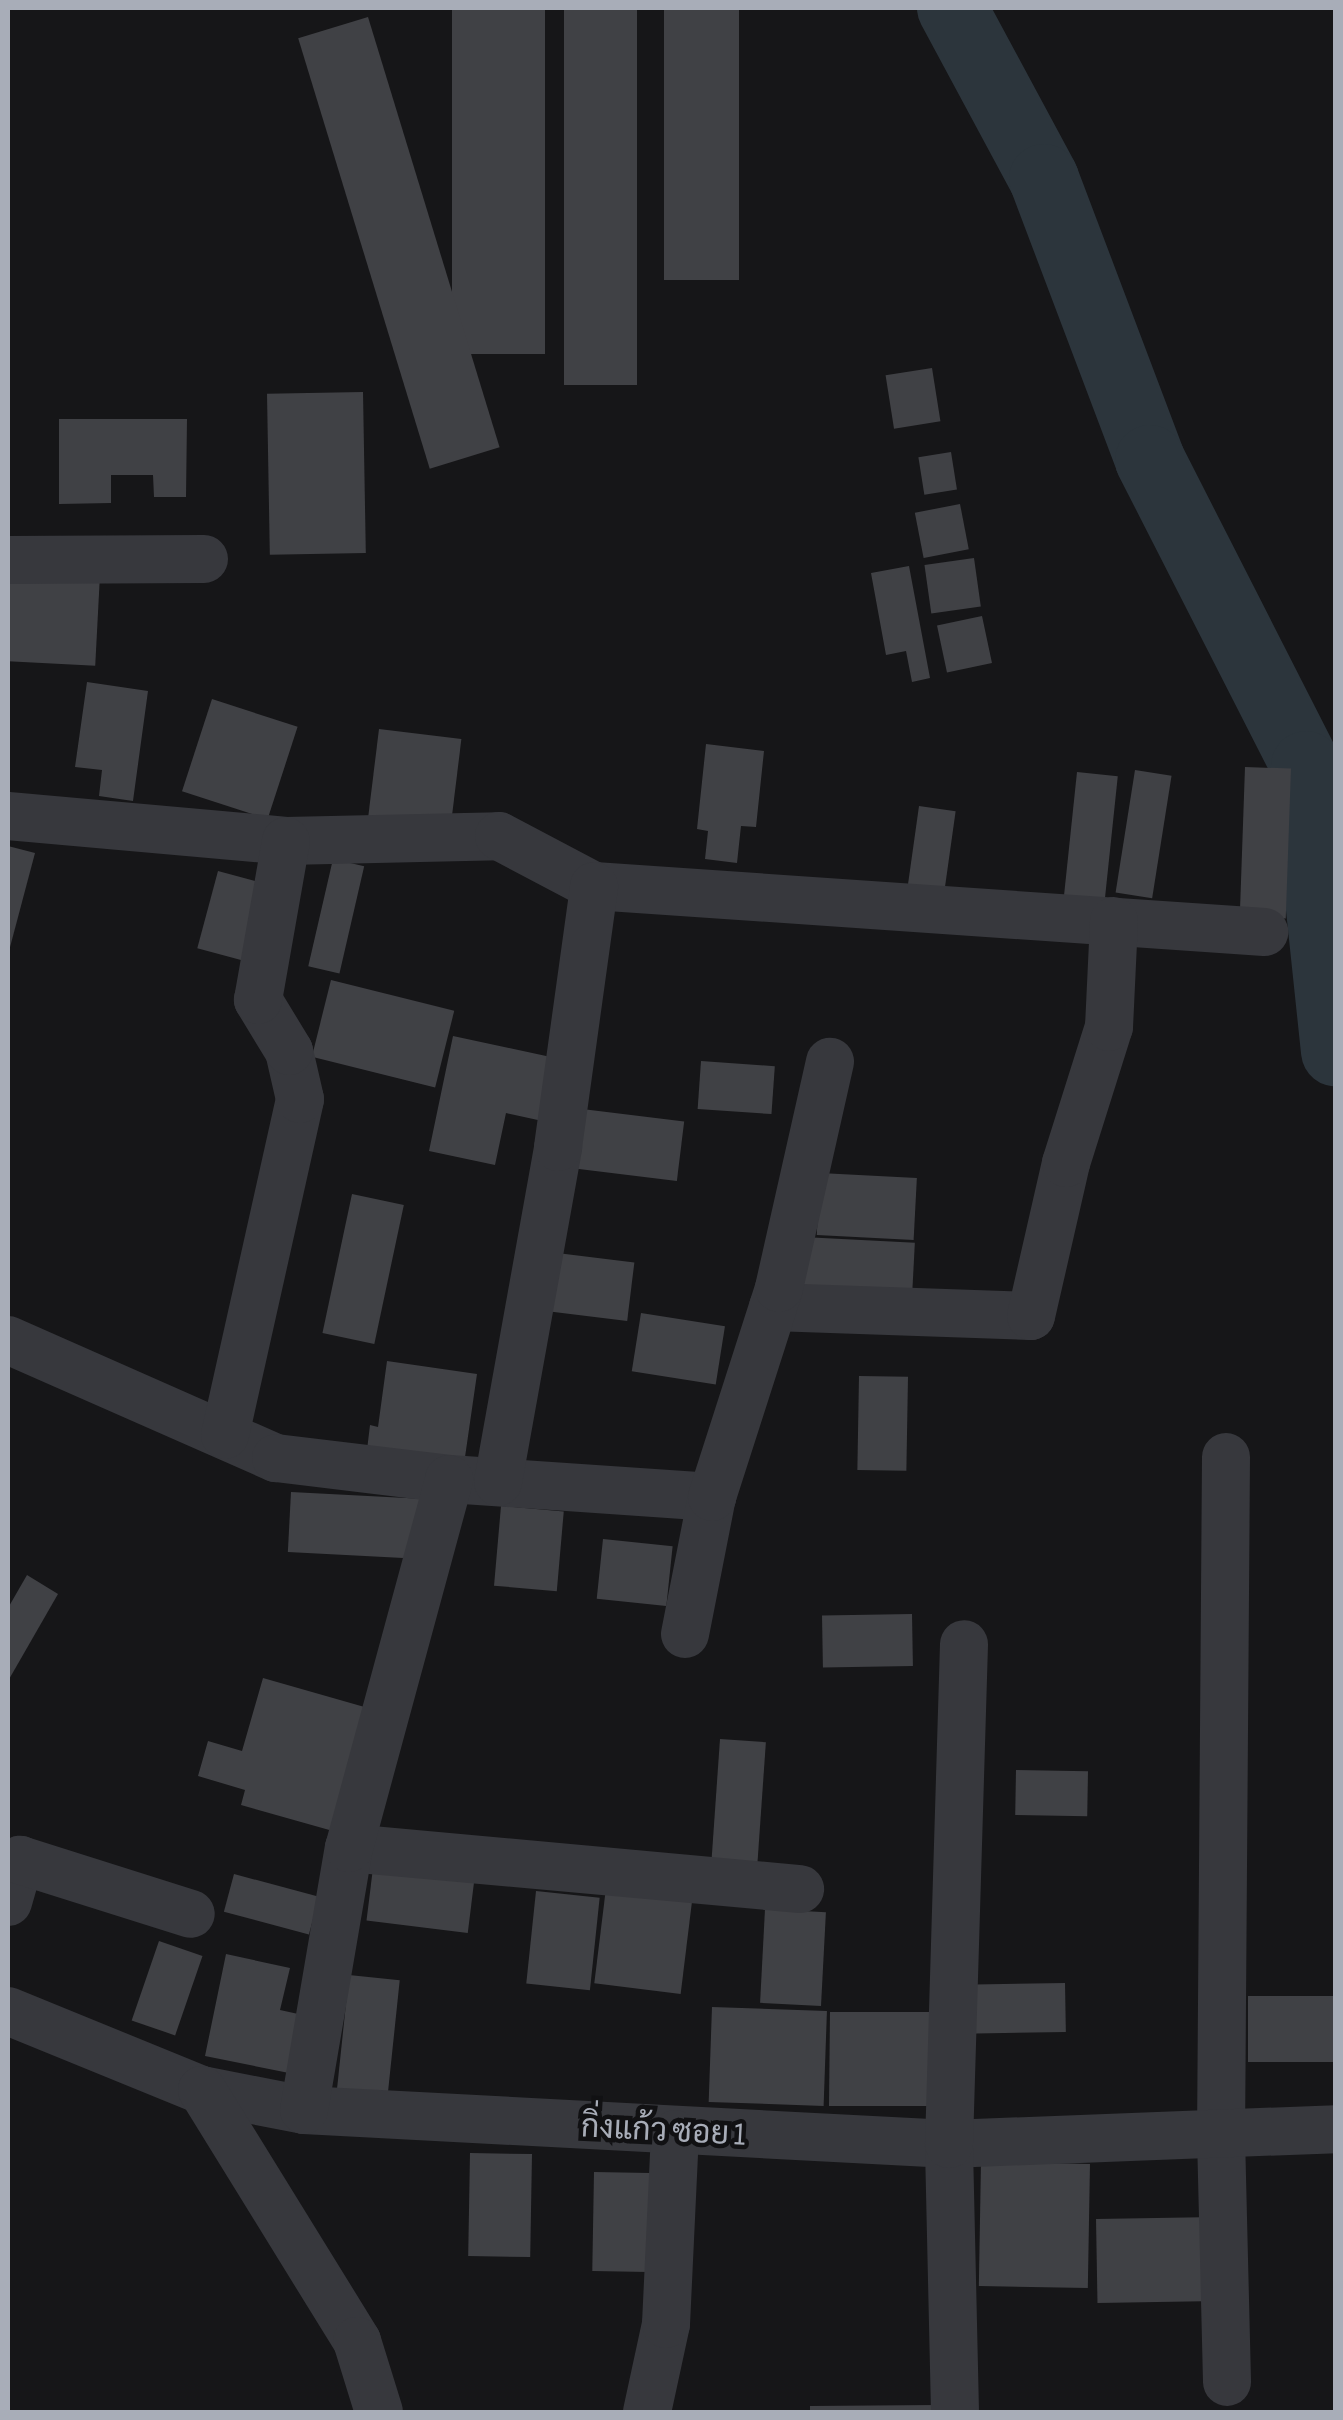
<!DOCTYPE html>
<meta charset="utf-8">
<style>
body{margin:0}
#map{position:relative;width:1343px;height:2420px;overflow:hidden;background:#161618;font-family:"Sofia Sans Condensed",Sarabun,sans-serif}
div>[style]{position:absolute}
[style*='--x']{left:calc(var(--x)*1px);top:calc(var(--y)*1px);width:calc(var(--w)*1px);rotate:calc(var(--a)*1deg)}
.river>*{height:70px;margin:-35px;padding:0 35px;transform-origin:35px;border-radius:35px;background:#2c353c}
.building>*{inset:0;background:#404145;transform-origin:0 0}
.minor>*{height:48px;margin:-24px;padding:0 24px;transform-origin:24px;border-radius:24px;background:#37383d}
span{translate:-50% -50%;white-space:nowrap;text-align:center;line-height:1.15;-webkit-text-stroke:9px #111113;paint-order:stroke}
.street-label{font-size:32px;color:#a8adb8}
.frame{position:absolute;inset:0;border:10px solid #a8adb8;pointer-events:none}
</style>
<div id="map">
<div class="river">
<i style="--x:952;--y:8;--w:194;--a:61.7"></i>
<i style="--x:1044;--y:179;--w:300;--a:69.3"></i>
<i style="--x:1150;--y:460;--w:343;--a:63"></i>
<i style="--x:1306;--y:766;--w:287;--a:84"></i>
</div>
<div class="building">
<i style="left:452px;top:8px;width:93px;height:346px"></i>
<i style="left:564px;top:8px;width:73px;height:377px"></i>
<i style="left:664px;top:8px;width:75px;height:272px"></i>
<i style="left:368px;top:17px;width:450px;height:73px;rotate:73deg"></i>
<i style="left:932px;top:368px;width:54px;height:47px;rotate:81deg"></i>
<i style="left:363px;top:392px;width:161px;height:96px;rotate:89deg"></i>
<i style="clip-path:polygon(59px 419px,187px 419px,186px 497px,154px 497px,153px 475px,111px 475px,111px 503px,59px 504px)"></i>
<i style="left:951px;top:452px;width:38px;height:33px;rotate:81deg"></i>
<i style="left:960px;top:504px;width:46px;height:46px;rotate:79deg"></i>
<i style="left:974px;top:558px;width:49px;height:50px;rotate:82deg"></i>
<i style="clip-path:polygon(909px 566px,930px 678px,912px 682px,906px 651px,886px 655px,871px 573px)"></i>
<i style="left:8px;top:572px;width:92px;height:89px;rotate:3deg"></i>
<i style="left:982px;top:616px;width:48px;height:46px;rotate:78deg"></i>
<i style="clip-path:polygon(87px 682px,148px 691px,133px 801px,99px 796px,102px 770px,75px 767px)"></i>
<i style="left:212px;top:699px;width:90px;height:97px;rotate:18deg"></i>
<i style="left:379px;top:729px;width:83px;height:92px;rotate:7deg"></i>
<i style="clip-path:polygon(706px 744px,764px 751px,756px 827px,741px 826px,737px 863px,705px 859px,708px 831px,697px 829px)"></i>
<i style="left:1245px;top:767px;width:46px;height:150px;rotate:2deg"></i>
<i style="left:1135px;top:770px;width:37px;height:124px;rotate:9deg"></i>
<i style="left:1077px;top:772px;width:41px;height:127px;rotate:6deg"></i>
<i style="left:919px;top:806px;width:37px;height:84px;rotate:8deg"></i>
<i style="clip-path:polygon(8px 846px,35px 853px,9px 951px,8px 951px)"></i>
<i style="left:333px;top:859px;width:32px;height:110px;rotate:13deg"></i>
<i style="left:218px;top:871px;width:51px;height:80px;rotate:15deg"></i>
<i style="left:331px;top:980px;width:127px;height:79px;rotate:14deg"></i>
<i style="clip-path:polygon(453px 1036px,560px 1059px,547px 1122px,506px 1113px,495px 1165px,429px 1151px)"></i>
<i style="left:701px;top:1061px;width:74px;height:48px;rotate:4deg"></i>
<i style="left:574px;top:1108px;width:111px;height:60px;rotate:7deg"></i>
<i style="left:820px;top:1173px;width:97px;height:62px;rotate:3deg"></i>
<i style="left:352px;top:1194px;width:53px;height:142px;rotate:12deg"></i>
<i style="left:803px;top:1237px;width:112px;height:59px;rotate:3deg"></i>
<i style="left:549px;top:1252px;width:86px;height:59px;rotate:7deg"></i>
<i style="left:641px;top:1313px;width:85px;height:59px;rotate:9deg"></i>
<i style="clip-path:polygon(387px 1361px,477px 1374px,464px 1464px,367px 1450px,370px 1425px,378px 1427px)"></i>
<i style="left:859px;top:1376px;width:49px;height:94px;rotate:1deg"></i>
<i style="left:291px;top:1492px;width:130px;height:60px;rotate:3deg"></i>
<i style="left:501px;top:1506px;width:63px;height:80px;rotate:5deg"></i>
<i style="left:603px;top:1539px;width:70px;height:60px;rotate:6deg"></i>
<i style="clip-path:polygon(27px 1575px,58px 1594px,8px 1681px,8px 1608px)"></i>
<i style="left:912px;top:1614px;width:52px;height:90px;rotate:89deg"></i>
<i style="clip-path:polygon(263px 1678px,375px 1710px,340px 1833px,241px 1805px,245px 1790px,198px 1776px,208px 1741px,242px 1751px)"></i>
<i style="left:720px;top:1739px;width:46px;height:126px;rotate:4deg"></i>
<i style="left:1016px;top:1770px;width:72px;height:45px;rotate:1deg"></i>
<i style="left:373px;top:1868px;width:102px;height:53px;rotate:7deg"></i>
<i style="left:234px;top:1874px;width:88px;height:39px;rotate:15deg"></i>
<i style="left:606px;top:1888px;width:87px;height:96px;rotate:7deg"></i>
<i style="left:536px;top:1891px;width:64px;height:93px;rotate:6deg"></i>
<i style="left:765px;top:1909px;width:61px;height:94px;rotate:3deg"></i>
<i style="left:159px;top:1941px;width:46px;height:84px;rotate:19deg"></i>
<i style="clip-path:polygon(226px 1954px,290px 1968px,280px 2010px,312px 2017px,299px 2075px,205px 2056px)"></i>
<i style="left:349px;top:1975px;width:51px;height:118px;rotate:6deg"></i>
<i style="left:1065px;top:1983px;width:49px;height:90px;rotate:89deg"></i>
<i style="left:1336px;top:1996px;width:66px;height:88px;rotate:90deg"></i>
<i style="left:712px;top:2007px;width:115px;height:95px;rotate:2deg"></i>
<i style="clip-path:polygon(830px 2012px,930px 2012px,947px 2106px,829px 2106px)"></i>
<i style="left:470px;top:2153px;width:62px;height:103px;rotate:1deg"></i>
<i style="left:981px;top:2162px;width:109px;height:124px;rotate:1deg"></i>
<i style="left:594px;top:2172px;width:56px;height:99px;rotate:1deg"></i>
<i style="left:1216px;top:2217px;width:84px;height:120px;rotate:89deg"></i>
<i style="clip-path:polygon(937px 2405px,938px 2412px,810px 2412px,810px 2406px)"></i>
</div>
<div class="minor">
<i style="--x:8;--y:560;--w:196;--a:-0.3"></i>
<i style="--x:8;--y:816;--w:279;--a:5.1"></i>
<i style="--x:286;--y:841;--w:213;--a:-1.3"></i>
<i style="--x:499;--y:836;--w:107;--a:27.8"></i>
<i style="--x:594;--y:886;--w:672;--a:3.93"></i>
<i style="--x:773;--y:1307;--w:258;--a:2"></i>
<i style="--x:1031;--y:1316;--w:157;--a:-77.1"></i>
<i style="--x:1066;--y:1163;--w:143;--a:-72.5"></i>
<i style="--x:1109;--y:1027;--w:106;--a:-87.3"></i>
<i style="--x:8;--y:1340;--w:293;--a:23.8"></i>
<i style="--x:276;--y:1458;--w:174;--a:6.9"></i>
<i style="--x:449;--y:1479;--w:264;--a:3.9"></i>
<i style="--x:225;--y:1435;--w:344;--a:-77.4"></i>
<i style="--x:300;--y:1099;--w:49;--a:-102.9"></i>
<i style="--x:289;--y:1051;--w:60;--a:-121.3"></i>
<i style="--x:258;--y:1000;--w:161;--a:-80"></i>
<i style="--x:1226;--y:1457;--w:679;--a:90.42"></i>
<i style="--x:1221;--y:2136;--w:246;--a:88.6"></i>
<i style="--x:498;--y:1482;--w:340;--a:-79.8"></i>
<i style="--x:558;--y:1147;--w:263;--a:-82.1"></i>
<i style="--x:685;--y:1634;--w:140;--a:-78.9"></i>
<i style="--x:712;--y:1497;--w:219;--a:-72.2"></i>
<i style="--x:779;--y:1288;--w:232;--a:-77.3"></i>
<i style="--x:349;--y:1848;--w:453;--a:5.2"></i>
<i style="--x:8;--y:1902;--w:44;--a:-74.1"></i>
<i style="--x:20;--y:1860;--w:179;--a:17.5"></i>
<i style="--x:8;--y:2011;--w:209;--a:22.2"></i>
<i style="--x:202;--y:2090;--w:104;--a:11.1"></i>
<i style="--x:304;--y:2110;--w:646;--a:3.02"></i>
<i style="--x:949;--y:2144;--w:387;--a:-2.2"></i>
<i style="--x:202;--y:2090;--w:295;--a:58.3"></i>
<i style="--x:357;--y:2341;--w:74;--a:72.8"></i>
<i style="--x:304;--y:2110;--w:266;--a:-80.3"></i>
<i style="--x:349;--y:1848;--w:382;--a:-74.8"></i>
<i style="--x:647;--y:2412;--w:90;--a:-77.8"></i>
<i style="--x:666;--y:2324;--w:190;--a:-87.3"></i>
<i style="--x:955;--y:2412;--w:268;--a:-91.3"></i>
<i style="--x:949;--y:2144;--w:500;--a:-88.28"></i>
</div>
<div class="street-label">
<span style="left:663px;top:2132px;rotate:3deg">กิ่งแก้ว ซอย 1</span>
</div>
<div class="frame"></div>
</div>
